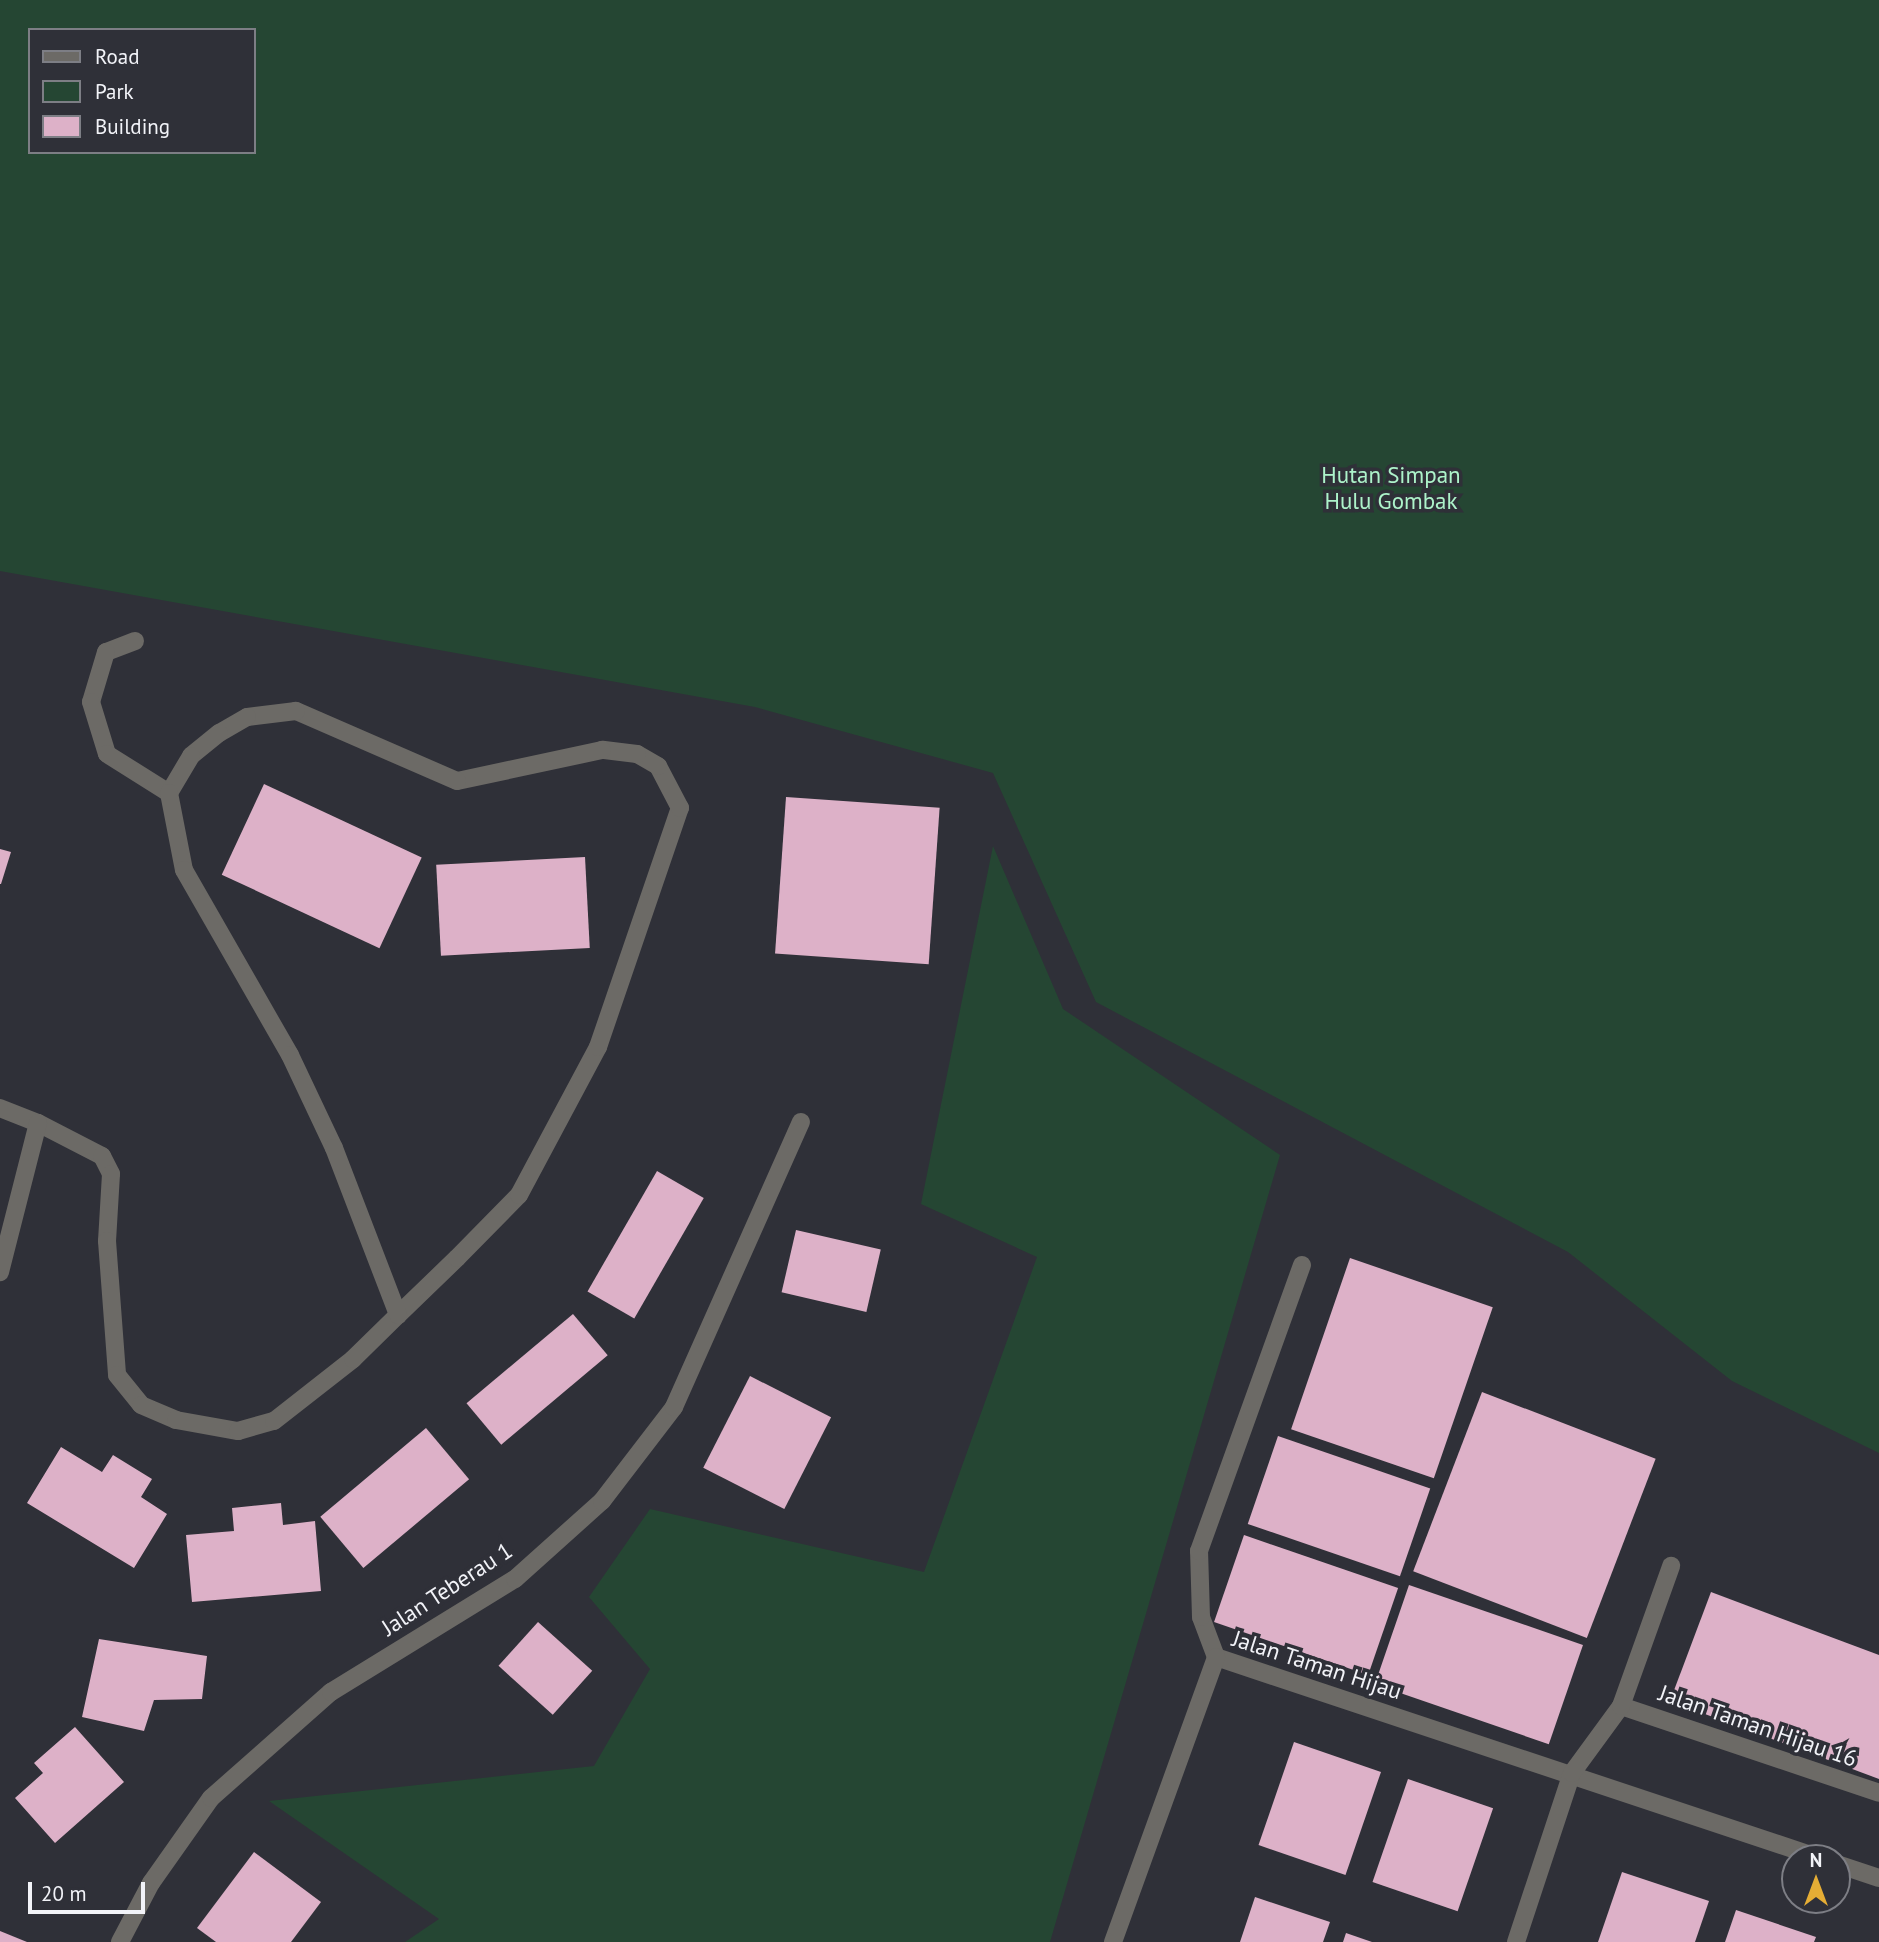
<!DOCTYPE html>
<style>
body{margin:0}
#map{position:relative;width:1879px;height:1942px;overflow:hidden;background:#2f3038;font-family:"PT Sans",sans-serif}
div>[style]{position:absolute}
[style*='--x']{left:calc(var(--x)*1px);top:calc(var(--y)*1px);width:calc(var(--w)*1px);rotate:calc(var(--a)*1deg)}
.green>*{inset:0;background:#254633}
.building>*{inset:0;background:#ddb1c8;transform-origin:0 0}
.service>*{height:18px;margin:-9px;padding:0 9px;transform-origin:9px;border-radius:9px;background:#6c6a66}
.minor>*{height:18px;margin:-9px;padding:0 9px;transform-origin:9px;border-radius:9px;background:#6c6a66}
span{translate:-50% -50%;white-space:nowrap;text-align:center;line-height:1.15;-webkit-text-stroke:7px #2f3038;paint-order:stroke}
.park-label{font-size:23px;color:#adf3ca}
.street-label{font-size:23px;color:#f2f3f8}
.legend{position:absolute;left:28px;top:28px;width:228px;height:126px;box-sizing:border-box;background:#2f3038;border:2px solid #7d7e85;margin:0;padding:9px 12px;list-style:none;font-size:21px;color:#f2f3f8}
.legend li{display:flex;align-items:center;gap:14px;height:35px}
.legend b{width:35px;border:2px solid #7d7e85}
.north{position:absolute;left:1781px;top:1844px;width:70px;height:70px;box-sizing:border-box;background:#2f3038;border:2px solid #7d7e85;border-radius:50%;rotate:0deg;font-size:19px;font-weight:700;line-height:28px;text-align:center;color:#f2f3f8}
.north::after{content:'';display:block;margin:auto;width:24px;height:32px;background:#e5ad35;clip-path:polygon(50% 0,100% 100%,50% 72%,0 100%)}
.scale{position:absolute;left:28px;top:1882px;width:117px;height:32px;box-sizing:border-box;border:4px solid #f2f3f8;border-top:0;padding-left:9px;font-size:21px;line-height:24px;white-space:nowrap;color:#f2f3f8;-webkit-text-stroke:5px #2f3038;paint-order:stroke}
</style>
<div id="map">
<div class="green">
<i style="clip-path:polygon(evenodd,0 0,1879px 0,1879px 1453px,1732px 1381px,1568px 1252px,1096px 1002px,993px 773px,755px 707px,0 571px,0 0,30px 30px,254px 30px,254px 152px,30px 152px,30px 30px)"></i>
<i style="clip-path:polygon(993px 846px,1063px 1009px,1280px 1155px,1050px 1942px,405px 1942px,439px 1919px,269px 1801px,594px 1766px,650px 1669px,589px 1597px,650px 1509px,924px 1572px,1037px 1257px,921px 1204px)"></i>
</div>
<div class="building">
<i style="left:264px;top:784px;width:174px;height:100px;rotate:25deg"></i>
<i style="left:786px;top:797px;width:154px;height:157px;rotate:4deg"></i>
<i style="clip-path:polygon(0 849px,11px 852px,1px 884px,0 884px)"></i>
<i style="left:585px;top:857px;width:91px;height:149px;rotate:87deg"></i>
<i style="left:657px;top:1171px;width:54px;height:139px;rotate:30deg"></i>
<i style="left:796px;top:1230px;width:87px;height:64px;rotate:13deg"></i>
<i style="left:1350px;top:1258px;width:151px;height:181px;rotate:19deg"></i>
<i style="left:573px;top:1314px;width:54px;height:139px;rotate:50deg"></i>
<i style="left:750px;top:1376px;width:91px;height:103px;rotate:27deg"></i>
<i style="left:1482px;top:1392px;width:186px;height:192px;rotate:21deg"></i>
<i style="left:426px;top:1428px;width:67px;height:138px;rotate:50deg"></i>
<i style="left:1278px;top:1436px;width:161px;height:93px;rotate:19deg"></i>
<i style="clip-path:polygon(61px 1447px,102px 1472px,113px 1455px,152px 1479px,141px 1497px,167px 1514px,134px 1568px,27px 1503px)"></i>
<i style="clip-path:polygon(281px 1503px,283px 1525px,315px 1521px,321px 1591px,192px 1602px,186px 1535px,234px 1531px,232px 1508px)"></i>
<i style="left:1244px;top:1535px;width:163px;height:92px;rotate:19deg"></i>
<i style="left:1409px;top:1585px;width:184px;height:105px;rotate:19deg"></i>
<i style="clip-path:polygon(1711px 1592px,1879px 1655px,1879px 1779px,1670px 1701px)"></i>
<i style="left:538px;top:1622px;width:73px;height:59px;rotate:42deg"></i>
<i style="clip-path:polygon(99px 1639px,207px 1656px,202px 1699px,154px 1700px,144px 1731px,82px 1717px)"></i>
<i style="clip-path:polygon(75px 1727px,124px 1782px,55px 1843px,15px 1798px,43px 1773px,34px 1763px)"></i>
<i style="left:1294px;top:1742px;width:92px;height:109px;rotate:19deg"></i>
<i style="left:1408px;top:1779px;width:90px;height:109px;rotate:19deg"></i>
<i style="clip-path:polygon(254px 1852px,321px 1902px,291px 1942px,216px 1942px,197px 1928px)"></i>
<i style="clip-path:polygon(1622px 1872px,1709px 1901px,1695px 1942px,1598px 1942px)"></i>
<i style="clip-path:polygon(1255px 1897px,1330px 1922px,1323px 1942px,1240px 1942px)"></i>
<i style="clip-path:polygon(1736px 1910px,1816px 1937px,1814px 1942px,1725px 1942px)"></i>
<i style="clip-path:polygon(0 1931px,27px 1942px,0 1942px)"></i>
<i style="clip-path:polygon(1346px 1933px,1372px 1942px,1343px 1942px)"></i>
</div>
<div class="service">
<i style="--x:135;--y:641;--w:31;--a:159"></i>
<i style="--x:106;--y:652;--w:52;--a:106.7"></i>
<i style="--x:91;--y:702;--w:54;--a:72.9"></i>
<i style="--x:107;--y:754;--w:73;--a:32.2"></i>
<i style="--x:38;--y:1123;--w:72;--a:27.3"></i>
<i style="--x:102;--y:1156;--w:20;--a:63"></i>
<i style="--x:111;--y:1174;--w:67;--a:93.4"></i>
<i style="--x:107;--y:1241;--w:134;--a:85.7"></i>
<i style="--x:117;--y:1375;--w:38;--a:51"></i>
<i style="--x:141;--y:1405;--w:38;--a:23"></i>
<i style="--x:176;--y:1420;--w:63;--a:10.1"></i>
<i style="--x:238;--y:1431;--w:37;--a:-16"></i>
<i style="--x:274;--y:1421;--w:100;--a:-38.1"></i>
<i style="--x:353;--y:1359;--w:63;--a:-44.4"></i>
<i style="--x:398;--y:1315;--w:82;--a:-44"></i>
<i style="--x:457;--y:1258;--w:88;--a:-45.5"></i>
<i style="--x:519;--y:1195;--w:168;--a:-61.9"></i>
<i style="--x:598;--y:1047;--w:253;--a:-71.1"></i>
<i style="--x:680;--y:808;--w:47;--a:-117.6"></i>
<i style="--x:658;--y:766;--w:24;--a:-150"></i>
<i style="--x:637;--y:754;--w:35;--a:-173"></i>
<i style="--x:602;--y:750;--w:148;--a:167.9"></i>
<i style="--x:457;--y:781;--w:176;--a:-156.5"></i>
<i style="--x:296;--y:711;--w:49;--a:173"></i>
<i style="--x:247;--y:717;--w:32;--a:150"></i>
<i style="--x:219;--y:733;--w:36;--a:141"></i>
<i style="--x:191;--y:756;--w:43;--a:120.7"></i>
<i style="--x:169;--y:793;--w:78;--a:79"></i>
<i style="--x:184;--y:870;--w:213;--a:60.2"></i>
<i style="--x:290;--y:1055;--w:103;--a:64.7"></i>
<i style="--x:334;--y:1148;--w:179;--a:69"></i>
</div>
<div class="minor">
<i style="--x:0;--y:1108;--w:41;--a:21.5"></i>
<i style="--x:38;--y:1123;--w:154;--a:104.3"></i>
<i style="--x:1216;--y:1657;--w:637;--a:18.41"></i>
<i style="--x:1216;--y:1657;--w:43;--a:-110.6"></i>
<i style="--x:1201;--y:1617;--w:66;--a:-91.7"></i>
<i style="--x:1199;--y:1551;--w:304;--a:-70.2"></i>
<i style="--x:1621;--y:1706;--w:272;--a:18.6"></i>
<i style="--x:1837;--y:1864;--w:44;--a:18.4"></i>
<i style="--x:120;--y:1942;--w:67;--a:-62.3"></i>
<i style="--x:151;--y:1883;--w:104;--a:-54.8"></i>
<i style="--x:211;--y:1798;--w:160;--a:-41.5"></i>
<i style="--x:331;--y:1692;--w:216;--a:-31.6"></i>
<i style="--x:515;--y:1579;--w:117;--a:-41.9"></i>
<i style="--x:602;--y:1501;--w:118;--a:-52.5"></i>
<i style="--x:674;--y:1407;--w:312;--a:-66"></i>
<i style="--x:1113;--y:1942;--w:303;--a:-70.1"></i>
<i style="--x:1516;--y:1942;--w:178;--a:-71.7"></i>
<i style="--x:1572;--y:1773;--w:83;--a:-53.8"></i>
<i style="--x:1621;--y:1706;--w:149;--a:-70.3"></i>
</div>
<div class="park-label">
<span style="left:1391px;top:488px">Hutan Simpan<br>Hulu Gombak</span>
</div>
<div class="street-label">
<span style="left:447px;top:1589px;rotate:-33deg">Jalan Teberau 1</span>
<span style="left:1317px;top:1665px;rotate:18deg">Jalan Taman Hijau</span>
<span style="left:1758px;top:1726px;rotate:19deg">Jalan Taman Hijau 16</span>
</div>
<ul class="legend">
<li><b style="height:9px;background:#6c6a66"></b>Road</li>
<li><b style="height:19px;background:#254633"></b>Park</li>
<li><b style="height:19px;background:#ddb1c8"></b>Building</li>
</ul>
<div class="north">N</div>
<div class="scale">20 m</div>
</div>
